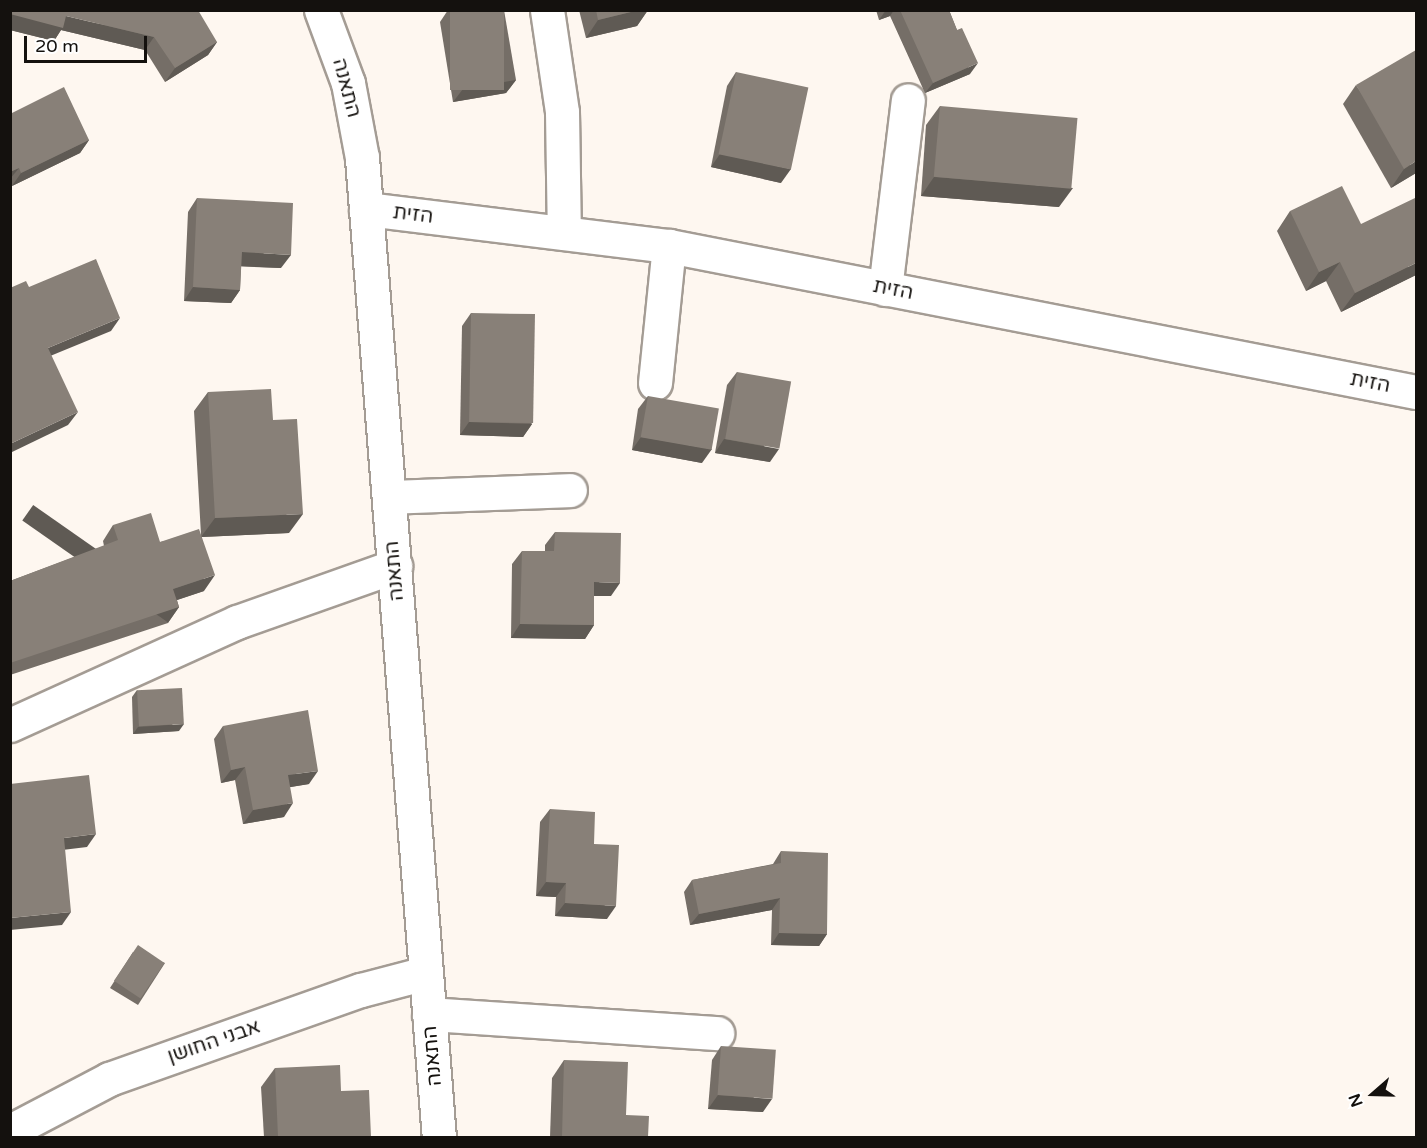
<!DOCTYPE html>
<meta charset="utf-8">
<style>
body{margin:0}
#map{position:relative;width:1427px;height:1148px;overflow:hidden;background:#fef7f0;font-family:"Varela Round","Noto Sans Hebrew",sans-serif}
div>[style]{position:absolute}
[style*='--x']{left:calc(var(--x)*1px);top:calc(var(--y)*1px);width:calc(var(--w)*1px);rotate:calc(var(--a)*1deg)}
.roads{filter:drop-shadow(2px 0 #a49c94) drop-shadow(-2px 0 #a49c94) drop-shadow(0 2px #a49c94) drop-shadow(0 -2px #a49c94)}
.minor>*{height:33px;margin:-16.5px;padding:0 16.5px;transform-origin:16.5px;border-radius:16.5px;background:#fff}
.wall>*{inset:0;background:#756e67}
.shaded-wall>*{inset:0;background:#5f5a54;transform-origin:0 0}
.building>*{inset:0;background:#888078;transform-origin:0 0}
span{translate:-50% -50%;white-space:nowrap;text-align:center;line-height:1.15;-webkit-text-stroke:6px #fff;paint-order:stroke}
.street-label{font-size:20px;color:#14110e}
.frame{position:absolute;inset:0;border:12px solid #14110e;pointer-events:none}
.north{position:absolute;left:1343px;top:1064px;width:60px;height:60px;-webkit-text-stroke:4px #fff;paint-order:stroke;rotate:250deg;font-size:16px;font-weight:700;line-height:24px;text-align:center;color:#14110e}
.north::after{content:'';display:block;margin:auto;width:21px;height:27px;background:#14110e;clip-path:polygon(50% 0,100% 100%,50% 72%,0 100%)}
.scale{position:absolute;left:24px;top:36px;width:123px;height:27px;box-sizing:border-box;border:3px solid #14110e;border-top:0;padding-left:8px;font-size:18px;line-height:21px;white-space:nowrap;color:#14110e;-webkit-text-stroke:4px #fff;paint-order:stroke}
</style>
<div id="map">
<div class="roads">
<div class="minor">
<i style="--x:321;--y:10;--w:78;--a:69.7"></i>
<i style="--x:348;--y:83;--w:76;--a:79.4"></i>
<i style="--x:362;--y:158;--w:983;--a:85.51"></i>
<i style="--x:547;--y:10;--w:103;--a:81.6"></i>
<i style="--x:562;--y:112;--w:121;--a:89.1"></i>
<i style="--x:366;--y:209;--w:305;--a:7"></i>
<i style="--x:669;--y:246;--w:761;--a:11.06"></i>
<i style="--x:885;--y:289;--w:190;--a:-83.1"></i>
<i style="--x:655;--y:383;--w:138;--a:-84.2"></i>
<i style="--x:389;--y:497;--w:181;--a:-2.2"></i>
<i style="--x:10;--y:725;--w:249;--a:-24.4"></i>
<i style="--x:237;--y:622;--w:168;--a:-19.5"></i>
<i style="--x:429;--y:1014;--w:289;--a:3.8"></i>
<i style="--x:10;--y:1131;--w:112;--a:-27.7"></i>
<i style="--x:109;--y:1079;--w:267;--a:-19.5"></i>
<i style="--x:361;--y:990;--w:67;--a:-14.7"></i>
</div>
</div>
<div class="wall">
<i style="clip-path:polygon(10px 10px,217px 42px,208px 55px,165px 82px,145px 50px,61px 30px,54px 41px,10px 30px)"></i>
<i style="clip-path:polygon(448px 10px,504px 10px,516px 80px,506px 93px,453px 102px,440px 22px)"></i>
<i style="clip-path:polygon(579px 10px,648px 10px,637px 26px,586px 38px)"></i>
<i style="clip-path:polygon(876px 10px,949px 10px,957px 30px,970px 74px,925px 93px,890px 16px,879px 20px)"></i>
<i style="clip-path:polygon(736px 72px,781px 183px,711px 167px,727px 86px)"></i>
<i style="clip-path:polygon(1356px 85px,1416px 173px,1391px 188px,1343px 104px)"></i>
<i style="clip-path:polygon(940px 106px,1059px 207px,921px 196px,926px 125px)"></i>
<i style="clip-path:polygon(10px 114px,89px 140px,80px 153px,12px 186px,10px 183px)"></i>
<i style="clip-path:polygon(197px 198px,281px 268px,241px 266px,240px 290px,231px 303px,184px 301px,188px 212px)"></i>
<i style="clip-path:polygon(1290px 211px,1361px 224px,1416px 275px,1341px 312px,1326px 281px,1306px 291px,1277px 231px)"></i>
<i style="clip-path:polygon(471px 313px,532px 424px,523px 437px,460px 435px,462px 326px)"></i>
<i style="clip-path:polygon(737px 372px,770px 462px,715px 453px,727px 385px)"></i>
<i style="clip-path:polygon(208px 392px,273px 420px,289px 533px,202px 537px,204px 591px,177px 600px,179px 607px,168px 623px,10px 675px,10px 581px,104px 546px,103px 541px,113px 525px,160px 542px,201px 535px,194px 411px)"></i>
<i style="clip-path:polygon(648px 396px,702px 463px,632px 450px,638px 409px)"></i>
<i style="clip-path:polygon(555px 532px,611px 596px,594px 596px,594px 625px,585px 639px,511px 638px,512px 564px,522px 551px,545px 551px,545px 545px)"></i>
<i style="clip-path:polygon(137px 690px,179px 731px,133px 734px,132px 697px)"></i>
<i style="clip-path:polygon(223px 726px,309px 784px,290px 787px,284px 817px,243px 824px,235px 780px,221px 783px,214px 739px)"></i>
<i style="clip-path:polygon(550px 809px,594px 844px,607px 919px,555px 916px,556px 897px,536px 896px,540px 822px)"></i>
<i style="clip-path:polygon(781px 851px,827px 934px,819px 946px,771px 945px,772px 910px,690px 925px,684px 892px,692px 880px,773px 864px)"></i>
<i style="clip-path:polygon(133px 952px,165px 963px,138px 1005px,110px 988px)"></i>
<i style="clip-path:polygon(721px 1046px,763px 1112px,708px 1109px,712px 1060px)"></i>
<i style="clip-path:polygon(564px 1060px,626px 1115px,648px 1137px,550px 1137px,552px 1078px)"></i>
<i style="clip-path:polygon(275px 1068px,341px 1091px,371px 1137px,264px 1137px,261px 1087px)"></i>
</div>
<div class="shaded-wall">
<i style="clip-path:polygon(639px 10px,648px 10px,637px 26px,586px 38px,598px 20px)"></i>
<i style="clip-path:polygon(886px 10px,894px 10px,890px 16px,879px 20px)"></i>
<i style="clip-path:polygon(10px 14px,66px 16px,154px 37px,145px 50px,61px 30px,54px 41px,10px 30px)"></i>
<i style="clip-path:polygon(217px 42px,208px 55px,165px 82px,175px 68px)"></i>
<i style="clip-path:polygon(978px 63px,970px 74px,925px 93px,933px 83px)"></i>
<i style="clip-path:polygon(516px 80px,506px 93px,453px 102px,463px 89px)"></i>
<i style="clip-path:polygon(89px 140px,80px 153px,12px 186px,21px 173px)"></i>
<i style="clip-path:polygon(720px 154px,791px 169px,781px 183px,711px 167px)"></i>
<i style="clip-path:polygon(1416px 161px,1416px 173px,1391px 188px,1404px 169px)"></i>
<i style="clip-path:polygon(19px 168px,10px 179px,10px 172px)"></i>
<i style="clip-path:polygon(934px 177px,1073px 188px,1059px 207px,921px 196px)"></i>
<i style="clip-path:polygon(242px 252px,291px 255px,281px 268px,232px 266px)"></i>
<i style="clip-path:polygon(1340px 262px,1326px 281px,1306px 291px,1319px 272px)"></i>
<i style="clip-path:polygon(1416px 263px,1416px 275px,1341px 312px,1355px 293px)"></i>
<i style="clip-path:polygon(193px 287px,240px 290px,231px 303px,184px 301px)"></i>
<i style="clip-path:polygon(120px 318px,111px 331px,38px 361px,48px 348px)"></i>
<i style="clip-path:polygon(78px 412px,68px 425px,10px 453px,10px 444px)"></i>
<i style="clip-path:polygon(469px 422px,532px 424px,523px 437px,460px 435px)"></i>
<i style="clip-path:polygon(641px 437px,712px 449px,702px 463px,632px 450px)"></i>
<i style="clip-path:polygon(724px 439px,779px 449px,770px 462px,715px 453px)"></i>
<i style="clip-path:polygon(303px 514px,289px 533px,201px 537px,215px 518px)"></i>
<i style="clip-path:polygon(215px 575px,204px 591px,162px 605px,173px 589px)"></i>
<i style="clip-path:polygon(594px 582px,620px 583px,611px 596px,585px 596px)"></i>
<i style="left:179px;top:607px;width:19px;height:178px;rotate:125deg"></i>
<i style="clip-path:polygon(520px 624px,594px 625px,585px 639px,511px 638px)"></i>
<i style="clip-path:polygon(184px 724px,179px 731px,133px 734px,138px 727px)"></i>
<i style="clip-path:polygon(245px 767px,235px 780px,221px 783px,231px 770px)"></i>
<i style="clip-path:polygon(318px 771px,309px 784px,279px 789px,288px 775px)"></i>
<i style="clip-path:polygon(293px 803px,284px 817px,243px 824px,253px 810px)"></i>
<i style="clip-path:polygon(96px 834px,87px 847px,54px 851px,64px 838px)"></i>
<i style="clip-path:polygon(546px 882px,566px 883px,556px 897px,536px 896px)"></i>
<i style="clip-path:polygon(780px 898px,772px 910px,690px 925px,699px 914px)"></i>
<i style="clip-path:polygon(565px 903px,616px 906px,607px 919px,555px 916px)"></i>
<i style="clip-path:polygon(71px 912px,62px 925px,10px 930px,10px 918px)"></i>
<i style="clip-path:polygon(779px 933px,827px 934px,819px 946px,771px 945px)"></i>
<i style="clip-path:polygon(718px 1095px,772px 1099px,763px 1112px,708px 1109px)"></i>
</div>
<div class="building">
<i style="clip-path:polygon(10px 10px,198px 10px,217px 42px,175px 68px,154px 37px,66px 16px,63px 28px,10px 14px)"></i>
<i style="left:450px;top:10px;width:54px;height:80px"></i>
<i style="clip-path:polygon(596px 10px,639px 10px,598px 20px)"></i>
<i style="clip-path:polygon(900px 10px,949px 10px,957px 30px,962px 28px,978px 63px,933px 83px)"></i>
<i style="clip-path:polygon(1416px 50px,1416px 161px,1404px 169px,1356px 85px)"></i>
<i style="left:736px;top:72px;width:74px;height:84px;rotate:12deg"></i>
<i style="clip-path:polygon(64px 87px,89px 140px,21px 173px,19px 168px,10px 172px,10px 114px)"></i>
<i style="left:940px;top:106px;width:138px;height:71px;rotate:5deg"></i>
<i style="clip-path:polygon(1342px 186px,1361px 224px,1415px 198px,1416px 202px,1416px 263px,1355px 293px,1340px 262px,1319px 272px,1290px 211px)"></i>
<i style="clip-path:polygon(197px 198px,293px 203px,291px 255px,242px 252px,240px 290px,193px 287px)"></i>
<i style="clip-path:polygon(96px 259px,120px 318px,48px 348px,78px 412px,10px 444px,10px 288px,26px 281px,29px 287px)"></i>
<i style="left:471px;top:313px;width:64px;height:109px;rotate:1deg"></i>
<i style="left:737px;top:372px;width:55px;height:68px;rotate:10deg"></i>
<i style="clip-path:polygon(271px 389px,273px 420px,297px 419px,303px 514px,215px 518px,208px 392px)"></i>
<i style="left:648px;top:396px;width:72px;height:42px;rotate:10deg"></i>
<i style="clip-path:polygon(151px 513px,160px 542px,199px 529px,215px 575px,173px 589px,179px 607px,10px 663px,10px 581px,118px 540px,113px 525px)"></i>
<i style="clip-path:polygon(555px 532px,621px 533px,620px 583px,594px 582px,594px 625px,520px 624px,522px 551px,554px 551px)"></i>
<i style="left:182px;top:688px;width:36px;height:45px;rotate:87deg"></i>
<i style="clip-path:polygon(308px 710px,318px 771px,288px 775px,293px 803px,253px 810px,245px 767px,231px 770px,223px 726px)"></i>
<i style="clip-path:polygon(89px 775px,96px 834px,64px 838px,71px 912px,10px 918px,10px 784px)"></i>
<i style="clip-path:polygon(550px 809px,595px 812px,594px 844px,619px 845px,616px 906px,565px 903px,566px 883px,546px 882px)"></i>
<i style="clip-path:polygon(781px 851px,828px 853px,827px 934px,779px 933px,780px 898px,699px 914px,692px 880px,781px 863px)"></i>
<i style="left:138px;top:945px;width:32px;height:43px;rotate:34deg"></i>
<i style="left:721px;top:1046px;width:55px;height:49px;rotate:4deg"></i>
<i style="clip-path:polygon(564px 1060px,628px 1062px,626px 1115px,649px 1116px,648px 1137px,562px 1137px)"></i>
<i style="clip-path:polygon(340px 1065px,341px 1091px,369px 1090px,371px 1137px,278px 1137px,275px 1068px)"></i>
</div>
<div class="street-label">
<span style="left:346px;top:88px;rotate:75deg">התאנה</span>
<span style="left:413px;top:215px;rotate:7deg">הזית</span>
<span style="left:893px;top:290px;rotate:11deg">הזית</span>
<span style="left:1370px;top:383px;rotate:11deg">הזית</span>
<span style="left:395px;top:571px;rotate:-95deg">התאנה</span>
<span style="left:214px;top:1042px;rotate:-19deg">אבני החושן</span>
<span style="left:433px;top:1056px;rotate:-95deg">התאנה</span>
</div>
<div class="frame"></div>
<div class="north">N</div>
<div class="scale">20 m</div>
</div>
